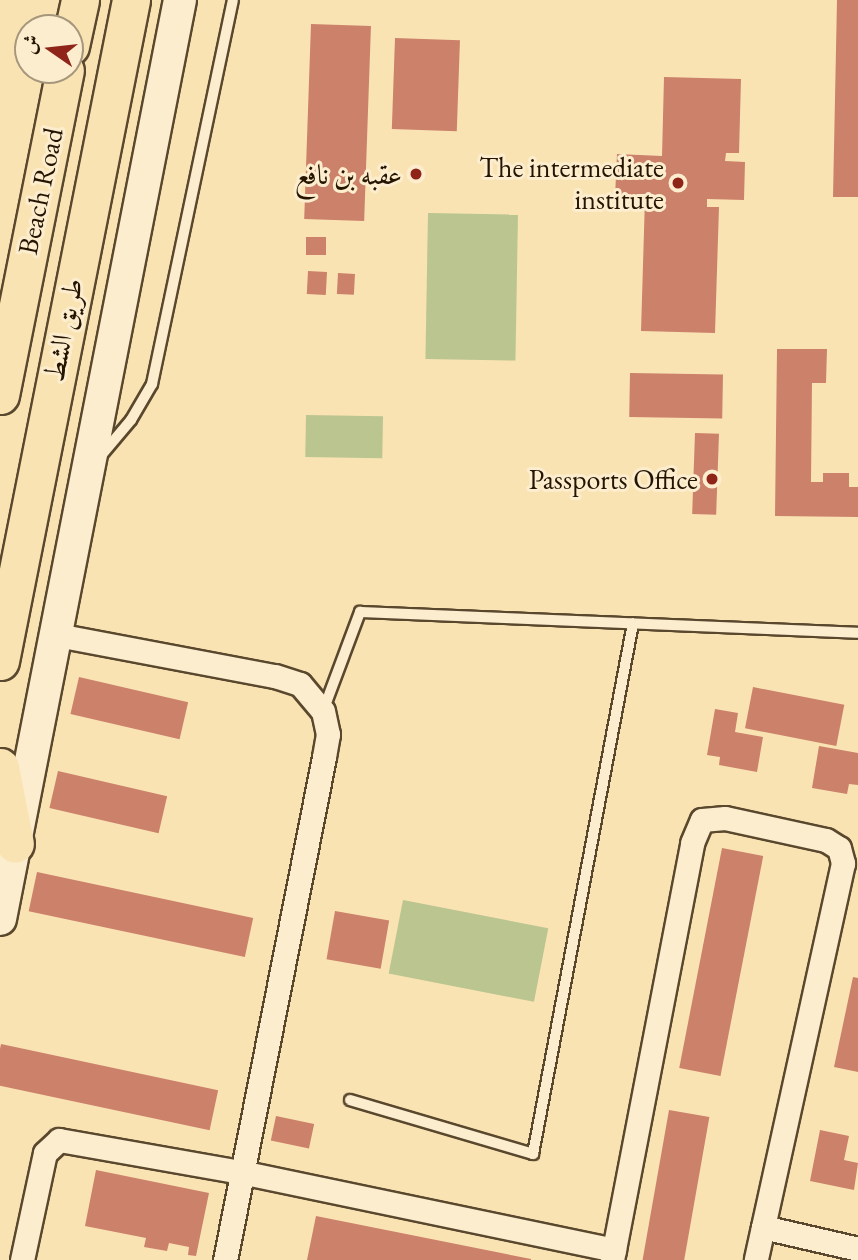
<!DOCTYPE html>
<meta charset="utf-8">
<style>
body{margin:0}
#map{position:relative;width:858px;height:1260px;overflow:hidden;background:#fae3b3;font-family:"EB Garamond",Amiri,serif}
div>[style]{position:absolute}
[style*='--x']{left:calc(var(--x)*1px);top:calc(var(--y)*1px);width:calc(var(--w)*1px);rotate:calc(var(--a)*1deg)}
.green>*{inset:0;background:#bac590;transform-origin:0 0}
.building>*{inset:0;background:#cc816a;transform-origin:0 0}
.roads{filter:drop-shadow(2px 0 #5a482e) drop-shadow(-2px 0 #5a482e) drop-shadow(0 2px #5a482e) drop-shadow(0 -2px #5a482e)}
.lane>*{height:10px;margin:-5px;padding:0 5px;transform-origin:5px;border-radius:5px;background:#fcedce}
.street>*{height:23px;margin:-11.5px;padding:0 11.5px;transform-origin:11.5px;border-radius:11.5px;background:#fcedce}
.secondary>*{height:32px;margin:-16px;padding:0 16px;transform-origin:16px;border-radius:16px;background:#fcedce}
.primary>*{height:37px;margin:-18.5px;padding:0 18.5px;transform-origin:18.5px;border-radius:18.5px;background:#fae3b3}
.dots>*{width:19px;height:19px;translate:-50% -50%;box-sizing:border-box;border:4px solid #fcedce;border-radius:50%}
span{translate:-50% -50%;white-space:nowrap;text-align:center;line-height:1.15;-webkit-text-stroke:6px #fcedce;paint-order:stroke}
.poi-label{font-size:28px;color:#241401}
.right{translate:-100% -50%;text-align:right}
.street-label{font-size:28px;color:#241401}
.north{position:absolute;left:14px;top:14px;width:70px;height:70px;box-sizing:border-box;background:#fcedce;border:2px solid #a6967c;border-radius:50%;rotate:284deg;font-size:19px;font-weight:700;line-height:28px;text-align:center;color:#241401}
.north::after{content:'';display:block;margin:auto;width:24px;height:32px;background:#8f2418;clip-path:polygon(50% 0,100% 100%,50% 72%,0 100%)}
</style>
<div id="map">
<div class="green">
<i style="left:428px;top:213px;width:90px;height:146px;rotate:1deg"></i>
<i style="left:306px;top:415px;width:77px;height:42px;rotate:1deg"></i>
<i style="left:403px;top:900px;width:148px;height:75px;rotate:11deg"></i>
</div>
<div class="building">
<i style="clip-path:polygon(837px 0,858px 0,858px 197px,833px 197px)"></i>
<i style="left:311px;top:24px;width:60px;height:195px;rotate:2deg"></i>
<i style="left:395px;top:38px;width:65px;height:91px;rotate:2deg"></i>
<i style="clip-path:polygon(664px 77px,741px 79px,739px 153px,726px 153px,725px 161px,745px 162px,744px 200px,707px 199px,707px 207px,719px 207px,715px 333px,641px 331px,645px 198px,615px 197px,617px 154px,662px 156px)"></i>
<i style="left:306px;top:237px;width:20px;height:18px"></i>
<i style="left:308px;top:271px;width:19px;height:23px;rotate:3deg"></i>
<i style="left:338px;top:273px;width:17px;height:21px;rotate:3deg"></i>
<i style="clip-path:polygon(777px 349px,827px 349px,826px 383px,812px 383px,811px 482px,823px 482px,823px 473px,849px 473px,849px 487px,858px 487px,858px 517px,775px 516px)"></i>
<i style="left:630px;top:373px;width:93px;height:44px;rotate:1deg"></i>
<i style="left:695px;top:433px;width:24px;height:81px;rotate:2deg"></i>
<i style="left:79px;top:677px;width:112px;height:38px;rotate:13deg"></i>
<i style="left:753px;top:687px;width:93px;height:42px;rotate:11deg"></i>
<i style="clip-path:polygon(715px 709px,738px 713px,735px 732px,763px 737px,757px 772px,719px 765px,720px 757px,707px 755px)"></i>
<i style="clip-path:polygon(819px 746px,858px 753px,858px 785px,849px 784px,847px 794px,812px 788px)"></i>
<i style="left:58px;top:771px;width:112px;height:38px;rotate:13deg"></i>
<i style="left:722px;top:848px;width:42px;height:224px;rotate:11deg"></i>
<i style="left:37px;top:872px;width:221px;height:40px;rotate:12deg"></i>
<i style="left:335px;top:911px;width:55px;height:49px;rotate:10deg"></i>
<i style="clip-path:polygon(853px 977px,858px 978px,858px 1072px,834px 1067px)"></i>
<i style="left:1px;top:1044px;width:222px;height:41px;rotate:12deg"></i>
<i style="left:669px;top:1110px;width:41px;height:153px;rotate:10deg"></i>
<i style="left:276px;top:1116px;width:39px;height:25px;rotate:12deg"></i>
<i style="clip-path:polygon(820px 1130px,849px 1136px,844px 1160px,858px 1163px,854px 1190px,810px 1181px)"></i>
<i style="clip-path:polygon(96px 1170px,209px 1193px,196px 1256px,188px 1255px,189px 1247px,169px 1243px,167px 1251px,144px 1247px,146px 1238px,85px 1226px)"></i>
<i style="clip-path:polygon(316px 1216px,531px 1259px,531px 1260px,307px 1260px)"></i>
</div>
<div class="roads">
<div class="lane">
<i style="--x:99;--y:458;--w:50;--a:-49.9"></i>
<i style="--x:131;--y:420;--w:42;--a:-59.7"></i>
<i style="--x:152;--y:384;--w:392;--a:-78.1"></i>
<i style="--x:323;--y:711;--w:106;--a:-69.5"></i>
<i style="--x:360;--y:612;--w:498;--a:2.4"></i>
<i style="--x:350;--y:1100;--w:191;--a:16.4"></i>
<i style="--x:533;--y:1154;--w:540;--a:-79.33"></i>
</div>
<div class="street">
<i style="--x:57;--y:635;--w:222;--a:10.7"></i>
<i style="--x:275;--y:676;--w:26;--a:18"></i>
<i style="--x:300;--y:684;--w:35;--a:50"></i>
<i style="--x:323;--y:711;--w:24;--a:78"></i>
<i style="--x:328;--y:734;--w:23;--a:100"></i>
<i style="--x:324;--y:757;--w:513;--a:101.13"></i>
<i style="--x:763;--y:1227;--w:98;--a:13"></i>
<i style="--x:22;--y:1260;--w:109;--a:-77.9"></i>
<i style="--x:45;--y:1153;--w:19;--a:-43"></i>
<i style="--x:59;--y:1140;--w:190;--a:10"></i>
<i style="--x:246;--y:1173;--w:376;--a:11.8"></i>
<i style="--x:612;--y:1260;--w:425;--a:-79.1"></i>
<i style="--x:692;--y:843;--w:25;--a:-67"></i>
<i style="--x:702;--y:820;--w:23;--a:-5"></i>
<i style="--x:725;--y:818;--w:103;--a:12.3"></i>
<i style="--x:826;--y:840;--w:15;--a:32"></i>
<i style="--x:839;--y:848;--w:16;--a:75"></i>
<i style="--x:843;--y:863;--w:406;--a:102.4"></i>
</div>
<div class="secondary">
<i style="--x:0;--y:919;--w:936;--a:-78.92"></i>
</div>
<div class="primary">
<i style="--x:70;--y:46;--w:47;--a:-77.7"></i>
<i style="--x:0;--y:395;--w:331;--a:-78.7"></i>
<i style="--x:0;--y:661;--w:674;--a:-78.79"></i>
<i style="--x:0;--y:767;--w:78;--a:79"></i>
</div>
</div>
<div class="dots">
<i style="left:416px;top:174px;background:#8f2418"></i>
<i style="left:678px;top:183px;background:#8f2418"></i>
<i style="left:712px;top:479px;background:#8f2418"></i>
</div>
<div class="poi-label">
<span class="right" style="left:664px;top:183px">The intermediate<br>institute</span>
<span class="right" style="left:402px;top:174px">عقبه بن نافع</span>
<span class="right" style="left:698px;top:479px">Passports Office</span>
</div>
<div class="street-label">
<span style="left:40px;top:191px;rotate:-78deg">Beach Road</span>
<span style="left:63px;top:330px;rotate:-79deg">طريق الشط</span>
</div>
<div class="north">ش</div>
</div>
